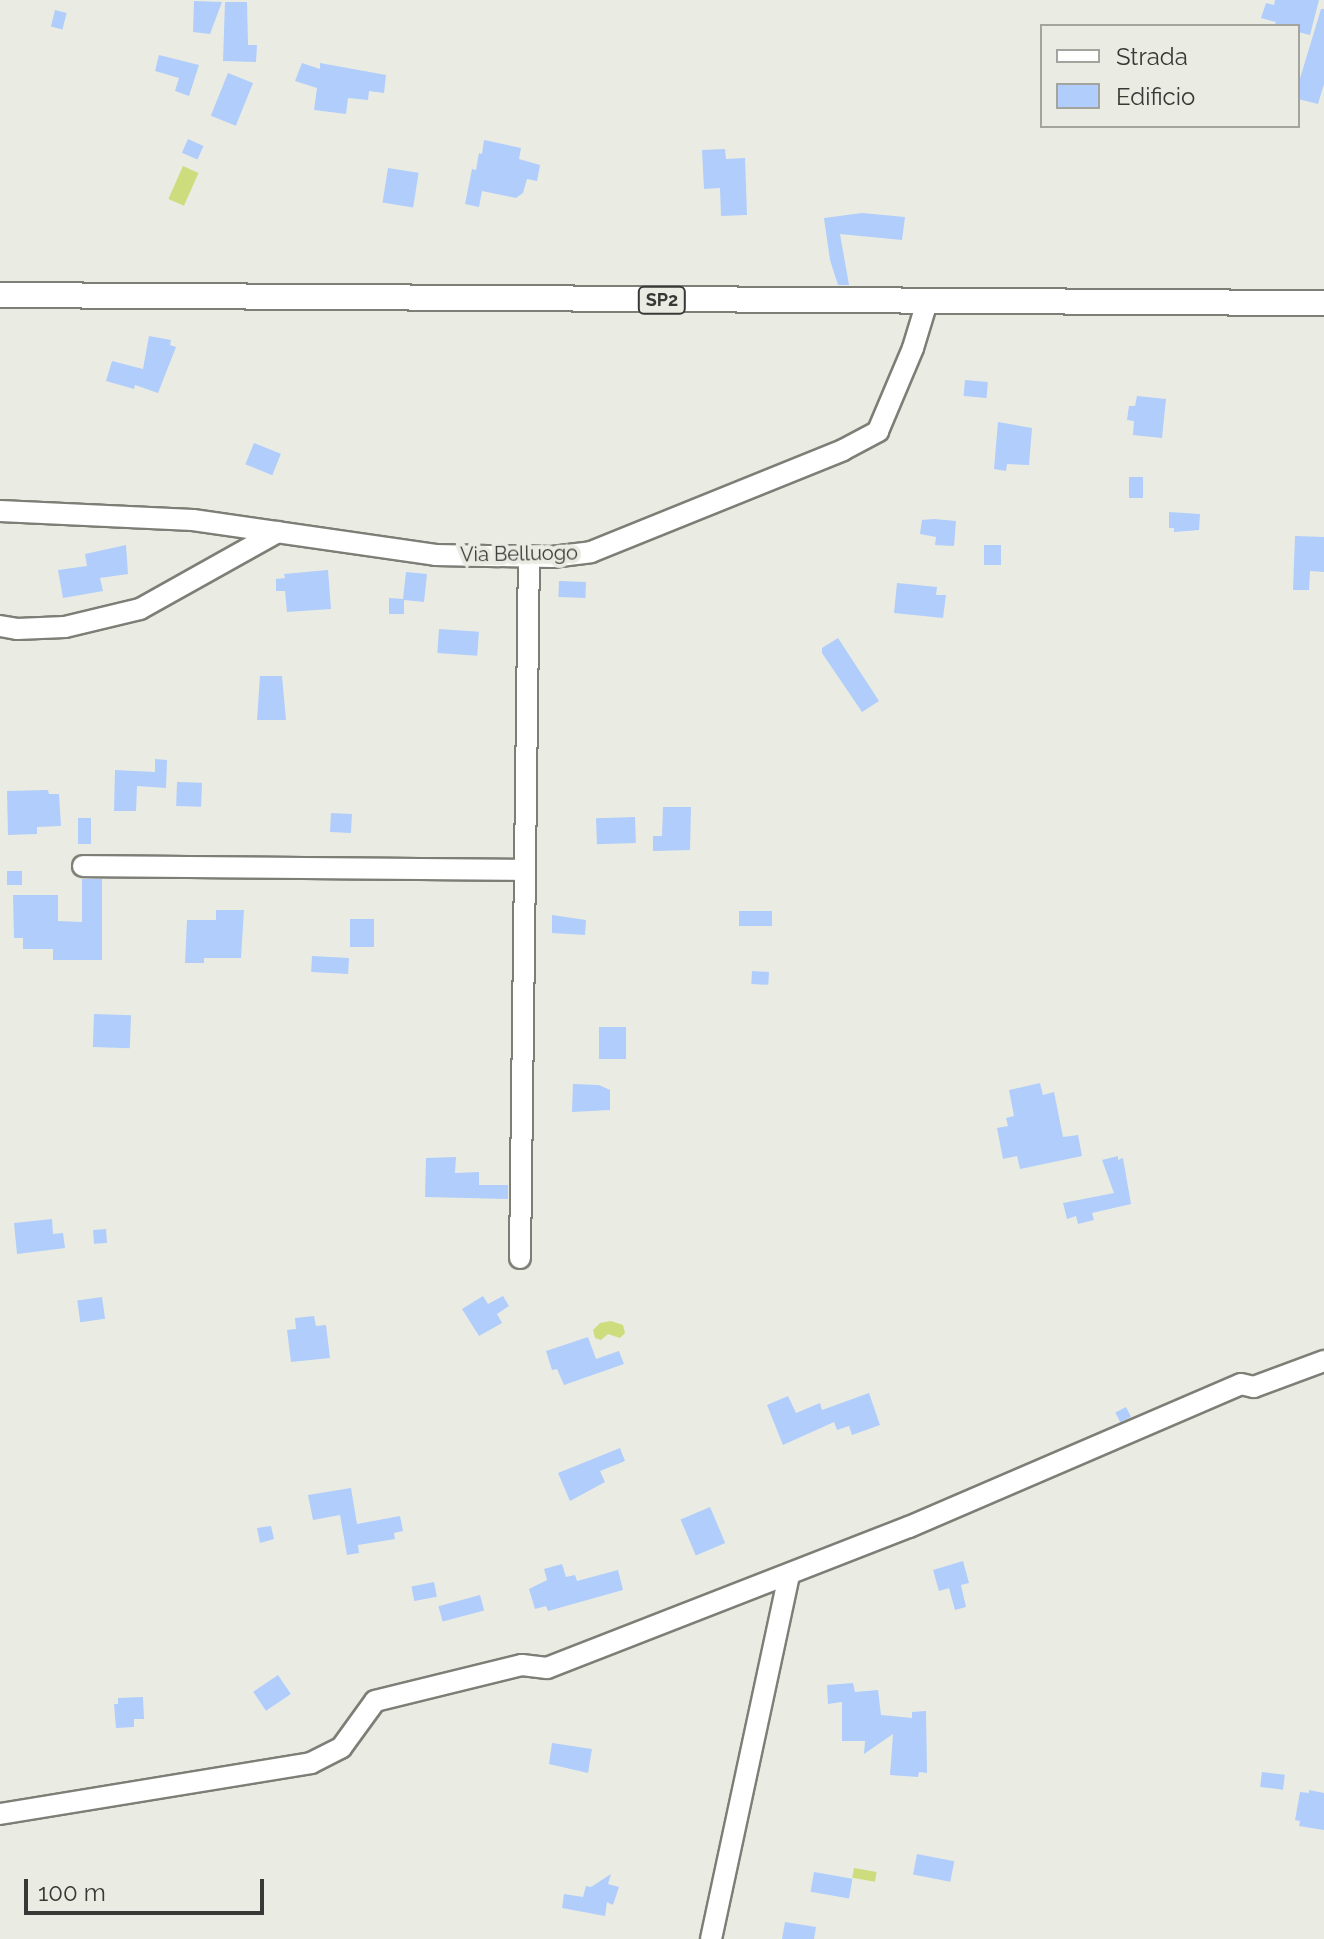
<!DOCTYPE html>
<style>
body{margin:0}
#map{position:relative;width:1324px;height:1939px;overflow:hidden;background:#eaece3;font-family:Raleway,sans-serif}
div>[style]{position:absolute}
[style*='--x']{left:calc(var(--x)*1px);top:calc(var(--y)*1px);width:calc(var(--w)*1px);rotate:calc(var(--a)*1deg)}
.water>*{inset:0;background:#cddc7d;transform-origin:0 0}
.building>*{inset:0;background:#b0cdfc;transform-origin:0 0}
.roads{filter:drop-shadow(2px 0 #7d7f77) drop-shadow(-2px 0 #7d7f77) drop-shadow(0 2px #7d7f77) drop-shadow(0 -2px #7d7f77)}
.minor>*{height:20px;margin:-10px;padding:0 10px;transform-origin:10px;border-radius:10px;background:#fff}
.major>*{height:24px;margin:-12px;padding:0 12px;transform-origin:12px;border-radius:12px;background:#fff}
span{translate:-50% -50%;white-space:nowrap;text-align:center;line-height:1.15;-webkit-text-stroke:8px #eaece3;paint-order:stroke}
.shield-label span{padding:2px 6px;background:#eaece3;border:2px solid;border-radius:6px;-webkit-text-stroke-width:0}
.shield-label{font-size:18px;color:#383936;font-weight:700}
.street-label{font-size:20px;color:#383936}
.legend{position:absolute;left:1040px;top:24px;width:260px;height:104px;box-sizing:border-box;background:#eaece3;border:2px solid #a3a49e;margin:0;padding:10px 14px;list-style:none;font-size:24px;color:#383936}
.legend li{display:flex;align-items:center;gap:16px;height:40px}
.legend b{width:40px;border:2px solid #a3a49e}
.scale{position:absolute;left:24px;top:1879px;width:240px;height:36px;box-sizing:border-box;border:4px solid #383936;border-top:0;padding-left:10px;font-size:24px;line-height:28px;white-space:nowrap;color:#383936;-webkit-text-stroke:6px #eaece3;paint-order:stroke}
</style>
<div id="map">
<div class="water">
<i style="left:183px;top:166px;width:17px;height:36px;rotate:24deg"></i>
<i style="clip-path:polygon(611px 1321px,623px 1325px,625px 1333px,620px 1338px,608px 1334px,601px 1340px,595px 1338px,593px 1330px,600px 1323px)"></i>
<i style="left:854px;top:1868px;width:23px;height:10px;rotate:10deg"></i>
</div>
<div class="building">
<i style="clip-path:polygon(1275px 0,1319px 0,1310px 35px,1298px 32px,1298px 26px,1274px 26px,1276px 22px,1261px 18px,1266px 3px,1274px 5px)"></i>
<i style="clip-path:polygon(194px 1px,222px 2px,210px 34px,193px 32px)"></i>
<i style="clip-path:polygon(225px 2px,247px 2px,248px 45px,257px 45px,256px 62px,223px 61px)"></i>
<i style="clip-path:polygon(1321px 9px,1324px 9px,1324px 84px,1318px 104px,1298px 99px,1298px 85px)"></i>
<i style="left:55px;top:10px;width:12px;height:17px;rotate:14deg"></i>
<i style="clip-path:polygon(159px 55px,199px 65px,189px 96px,175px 91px,179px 78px,155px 71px)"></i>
<i style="clip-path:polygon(302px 63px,320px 69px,320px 63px,386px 75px,384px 93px,369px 91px,368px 100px,348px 98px,346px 114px,314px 110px,317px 88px,295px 81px)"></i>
<i style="left:228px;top:73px;width:27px;height:46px;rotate:22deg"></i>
<i style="left:188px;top:139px;width:17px;height:15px;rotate:24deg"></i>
<i style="clip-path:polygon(484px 140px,521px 148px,519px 159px,540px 165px,537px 181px,527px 179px,523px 193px,516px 198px,482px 191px,479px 207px,465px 204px,472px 169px,476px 170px,479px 153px,482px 154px)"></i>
<i style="clip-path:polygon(725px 149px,726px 159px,745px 158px,747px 215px,721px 216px,720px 188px,704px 189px,702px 150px)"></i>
<i style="left:388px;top:168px;width:31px;height:35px;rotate:9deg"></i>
<i style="clip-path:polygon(862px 213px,905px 217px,902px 240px,840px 234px,849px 285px,838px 285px,830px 260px,824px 218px)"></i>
<i style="clip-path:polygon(149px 336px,171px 340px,170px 345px,176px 347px,158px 393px,135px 385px,134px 389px,106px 381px,112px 361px,143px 369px)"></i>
<i style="left:965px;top:380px;width:23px;height:16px;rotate:5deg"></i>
<i style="clip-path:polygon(1137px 396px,1166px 399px,1162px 438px,1133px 435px,1134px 421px,1127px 420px,1129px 406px,1135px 406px)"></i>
<i style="clip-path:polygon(998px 422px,1032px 428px,1029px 465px,1007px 464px,1006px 471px,994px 469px)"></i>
<i style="left:254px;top:443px;width:29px;height:23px;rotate:22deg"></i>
<i style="left:1129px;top:477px;width:14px;height:21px"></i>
<i style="clip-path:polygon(1169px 512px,1200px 514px,1199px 530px,1174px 532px,1174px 528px,1169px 528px)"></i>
<i style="clip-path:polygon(934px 519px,956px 521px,954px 546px,935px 545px,936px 537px,920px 534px,922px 520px)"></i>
<i style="clip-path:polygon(1295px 536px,1324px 537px,1324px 572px,1310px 571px,1309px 590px,1293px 590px)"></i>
<i style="clip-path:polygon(126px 545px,128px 574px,100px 578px,103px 591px,63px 598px,58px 570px,87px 566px,85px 554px)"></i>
<i style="left:984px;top:545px;width:17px;height:20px"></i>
<i style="clip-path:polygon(328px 570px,331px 609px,287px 612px,285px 591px,276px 591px,276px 579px,285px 578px,284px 574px)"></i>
<i style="clip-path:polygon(406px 572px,427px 574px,424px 602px,404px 600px,404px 614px,389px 614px,389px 598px,403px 599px)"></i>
<i style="left:559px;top:581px;width:27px;height:16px;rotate:2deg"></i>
<i style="clip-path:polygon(897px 583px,937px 587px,936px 595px,946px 595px,943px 618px,894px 613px)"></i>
<i style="left:439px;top:629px;width:40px;height:24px;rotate:4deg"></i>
<i style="clip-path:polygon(838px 638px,879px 701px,862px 712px,822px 653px,822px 648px)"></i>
<i style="clip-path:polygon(260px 676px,282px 676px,286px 720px,257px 720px)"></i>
<i style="clip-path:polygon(155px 759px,167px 760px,166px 788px,137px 786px,136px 811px,114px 811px,115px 770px,155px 772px)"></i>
<i style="left:177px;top:782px;width:25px;height:24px;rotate:2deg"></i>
<i style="clip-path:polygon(48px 790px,49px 794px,59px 794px,61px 826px,37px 827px,37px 834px,8px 835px,7px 791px)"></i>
<i style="clip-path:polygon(663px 807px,691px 807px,690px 850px,653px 851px,653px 836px,662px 836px)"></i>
<i style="left:331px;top:813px;width:21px;height:19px;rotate:3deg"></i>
<i style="left:635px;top:817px;width:26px;height:39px;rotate:88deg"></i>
<i style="left:78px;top:818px;width:13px;height:26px"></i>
<i style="left:22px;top:871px;width:14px;height:15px;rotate:90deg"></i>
<i style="clip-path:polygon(82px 879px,102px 879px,102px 960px,53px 960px,53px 949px,23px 949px,23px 938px,14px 938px,13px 895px,58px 895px,58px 921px,82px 922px)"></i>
<i style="clip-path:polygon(216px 910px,244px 910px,241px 958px,204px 958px,204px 963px,185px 963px,187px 920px,216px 920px)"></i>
<i style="left:772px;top:911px;width:15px;height:33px;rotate:90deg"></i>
<i style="clip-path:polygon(552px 915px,586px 920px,585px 935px,552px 933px)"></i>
<i style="left:350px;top:919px;width:24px;height:28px"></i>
<i style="left:312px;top:956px;width:37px;height:16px;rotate:3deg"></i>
<i style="left:752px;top:971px;width:17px;height:13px;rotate:3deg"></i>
<i style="left:94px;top:1014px;width:37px;height:33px;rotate:2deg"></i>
<i style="left:599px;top:1027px;width:27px;height:32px"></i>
<i style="clip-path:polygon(1040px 1083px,1043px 1095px,1054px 1092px,1063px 1137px,1078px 1135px,1082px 1156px,1020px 1169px,1017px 1156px,1003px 1159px,997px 1128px,1008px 1126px,1006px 1118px,1014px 1116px,1009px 1090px)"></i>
<i style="clip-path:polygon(573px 1084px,599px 1085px,610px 1090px,610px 1110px,572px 1112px)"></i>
<i style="clip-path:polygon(1118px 1156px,1118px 1160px,1123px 1158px,1131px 1204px,1092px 1213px,1094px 1220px,1078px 1224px,1076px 1216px,1067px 1219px,1063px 1203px,1114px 1193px,1102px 1160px)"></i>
<i style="clip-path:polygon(456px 1157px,455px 1173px,479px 1172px,479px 1185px,508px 1185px,508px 1199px,425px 1197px,426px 1158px)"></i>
<i style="clip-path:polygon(52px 1219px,53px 1234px,63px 1233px,65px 1248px,17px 1254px,14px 1223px)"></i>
<i style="left:106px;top:1229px;width:14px;height:13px;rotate:86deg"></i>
<i style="clip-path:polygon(483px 1296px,488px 1304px,503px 1296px,509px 1306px,497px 1314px,502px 1323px,479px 1336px,462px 1309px)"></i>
<i style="left:102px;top:1297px;width:22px;height:25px;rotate:82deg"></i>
<i style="clip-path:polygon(314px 1316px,316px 1326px,326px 1325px,330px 1358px,291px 1362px,287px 1330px,296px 1329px,295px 1318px)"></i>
<i style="clip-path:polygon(588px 1337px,596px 1359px,619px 1351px,624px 1364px,564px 1385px,557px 1369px,552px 1370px,546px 1351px)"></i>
<i style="clip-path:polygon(869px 1393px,880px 1425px,852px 1435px,849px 1426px,837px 1430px,834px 1422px,783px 1445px,767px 1405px,788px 1396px,796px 1413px,820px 1403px,822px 1410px)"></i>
<i style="left:1126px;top:1407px;width:11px;height:12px;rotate:63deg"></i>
<i style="clip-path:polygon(620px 1448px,625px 1461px,600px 1471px,605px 1482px,570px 1501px,558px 1473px)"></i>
<i style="clip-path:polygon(351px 1488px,357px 1524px,400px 1516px,403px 1531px,394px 1533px,395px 1539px,358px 1545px,359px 1553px,347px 1555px,340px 1515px,313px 1520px,308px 1495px)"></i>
<i style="left:710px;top:1507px;width:39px;height:32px;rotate:67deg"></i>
<i style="clip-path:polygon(271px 1526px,274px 1539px,260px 1543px,257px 1528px)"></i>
<i style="clip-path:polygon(963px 1561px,969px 1583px,961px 1585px,966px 1607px,955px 1610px,949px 1588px,939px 1591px,933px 1570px)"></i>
<i style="clip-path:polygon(562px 1564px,566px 1577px,575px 1575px,577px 1581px,618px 1570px,623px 1590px,548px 1611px,546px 1606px,535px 1609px,529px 1589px,547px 1580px,544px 1569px)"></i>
<i style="left:434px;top:1582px;width:15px;height:23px;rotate:79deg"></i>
<i style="left:480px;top:1595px;width:16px;height:43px;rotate:75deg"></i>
<i style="left:278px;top:1675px;width:23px;height:30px;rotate:56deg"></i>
<i style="clip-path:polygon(853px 1683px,855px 1692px,878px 1690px,881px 1715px,912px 1718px,912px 1712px,926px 1711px,927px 1773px,919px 1772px,918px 1777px,890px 1775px,893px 1734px,864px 1754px,865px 1741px,842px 1741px,842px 1702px,828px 1704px,827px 1685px)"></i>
<i style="clip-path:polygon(143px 1697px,144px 1719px,134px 1719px,134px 1727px,116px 1728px,114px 1704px,118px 1704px,118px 1698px)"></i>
<i style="clip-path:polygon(552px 1743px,592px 1749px,588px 1773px,549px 1764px)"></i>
<i style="left:1262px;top:1772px;width:23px;height:15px;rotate:7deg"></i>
<i style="clip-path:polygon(1309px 1790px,1324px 1793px,1324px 1830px,1299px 1826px,1300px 1821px,1295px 1820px,1300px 1792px,1309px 1793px)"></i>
<i style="left:917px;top:1854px;width:38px;height:21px;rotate:11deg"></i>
<i style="left:814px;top:1872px;width:39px;height:20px;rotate:10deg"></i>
<i style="clip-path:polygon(611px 1874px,608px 1884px,619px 1887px,613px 1905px,607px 1902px,605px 1916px,562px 1908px,564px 1894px,583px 1897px,586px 1886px,591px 1887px)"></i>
<i style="clip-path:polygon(785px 1922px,816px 1927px,814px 1939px,782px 1939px)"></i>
</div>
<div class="roads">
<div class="minor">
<i style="--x:0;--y:511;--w:193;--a:2.7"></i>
<i style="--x:193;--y:520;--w:245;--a:8.2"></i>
<i style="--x:435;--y:555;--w:117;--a:1"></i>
<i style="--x:552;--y:557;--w:39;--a:-7"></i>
<i style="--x:591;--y:552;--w:272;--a:-22"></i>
<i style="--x:843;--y:450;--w:40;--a:-28"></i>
<i style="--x:878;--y:431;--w:90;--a:-67.1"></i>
<i style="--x:913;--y:348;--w:48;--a:-73.1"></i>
<i style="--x:0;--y:626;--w:17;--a:10"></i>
<i style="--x:17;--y:629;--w:48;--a:-2.4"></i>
<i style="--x:65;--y:627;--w:77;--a:-13.5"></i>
<i style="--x:140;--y:609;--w:158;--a:-29.2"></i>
<i style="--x:83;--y:866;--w:442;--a:0.5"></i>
<i style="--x:520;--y:1258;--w:702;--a:-89.27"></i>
<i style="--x:0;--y:1814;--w:315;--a:-9.3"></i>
<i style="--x:311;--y:1763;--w:34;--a:-27"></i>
<i style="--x:341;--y:1748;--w:58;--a:-54.1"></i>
<i style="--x:375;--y:1701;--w:151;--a:-13.8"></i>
<i style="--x:522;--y:1665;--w:25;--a:7"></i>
<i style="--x:547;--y:1668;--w:388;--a:-21.3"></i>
<i style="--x:909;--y:1527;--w:361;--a:-23.3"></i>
<i style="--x:1241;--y:1384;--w:13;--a:13"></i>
<i style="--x:1254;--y:1387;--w:75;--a:-20.4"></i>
<i style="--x:711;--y:1939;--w:373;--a:-77.9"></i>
</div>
<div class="major">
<i style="--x:0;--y:295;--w:1324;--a:0.35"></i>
</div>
</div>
<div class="shield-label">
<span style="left:662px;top:300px">SP2</span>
</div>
<div class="street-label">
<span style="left:519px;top:554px;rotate:-1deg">Via Belluogo</span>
</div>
<ul class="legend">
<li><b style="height:10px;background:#fff"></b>Strada</li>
<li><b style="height:22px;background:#b0cdfc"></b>Edificio</li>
</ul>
<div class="scale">100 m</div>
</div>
